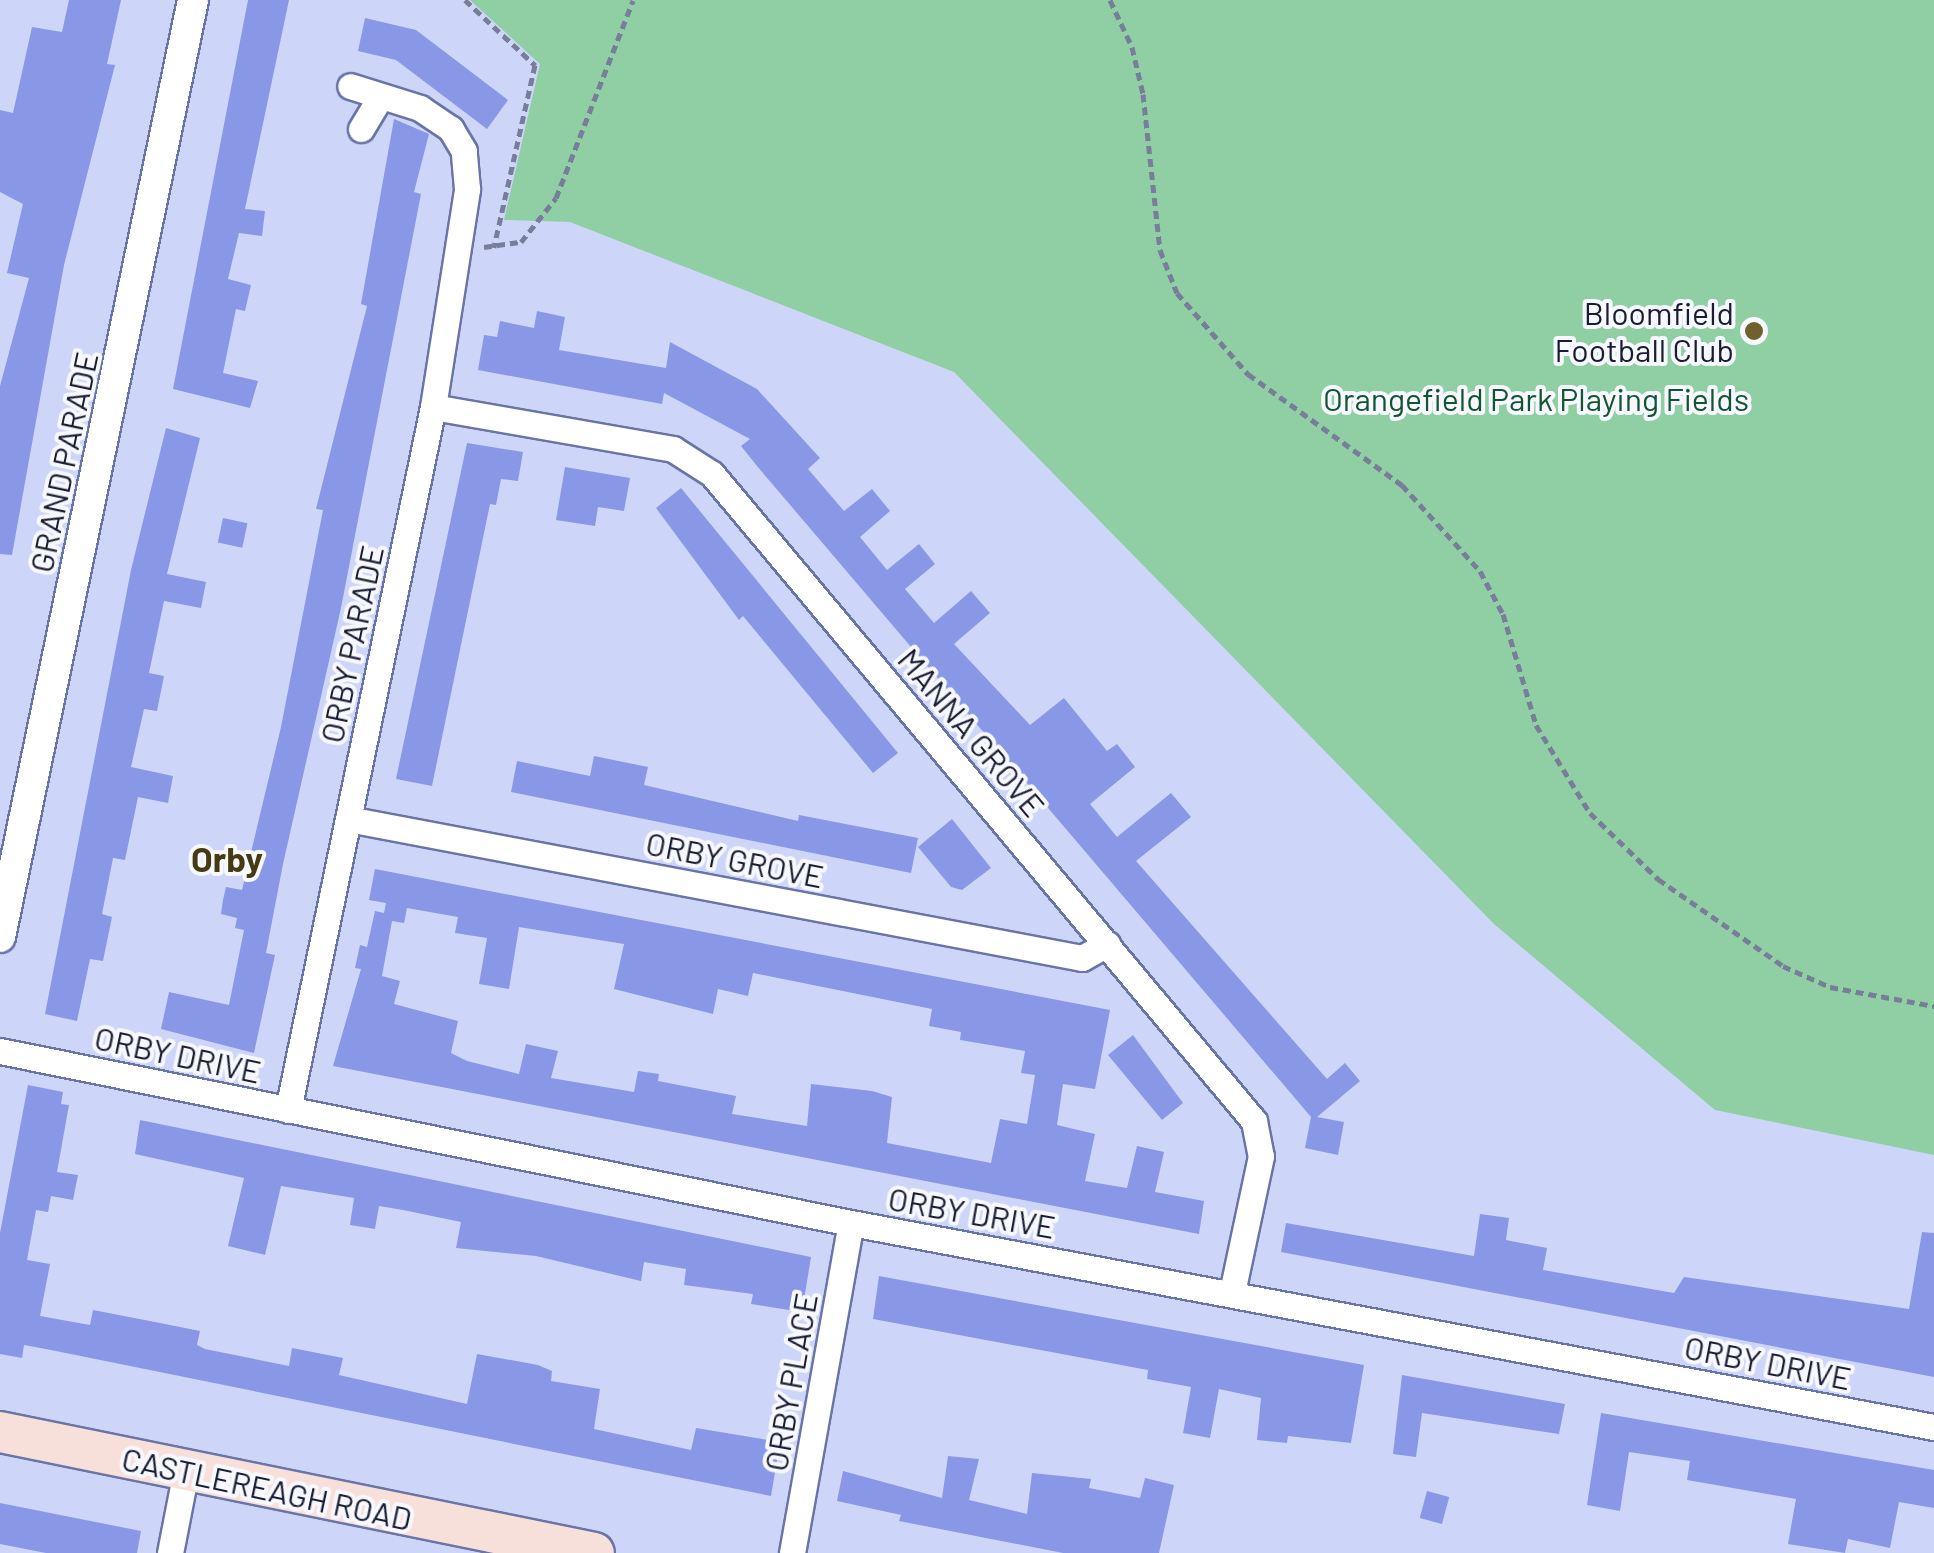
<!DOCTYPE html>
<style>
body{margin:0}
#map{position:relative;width:1934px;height:1553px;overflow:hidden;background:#cdd6f8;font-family:Barlow,sans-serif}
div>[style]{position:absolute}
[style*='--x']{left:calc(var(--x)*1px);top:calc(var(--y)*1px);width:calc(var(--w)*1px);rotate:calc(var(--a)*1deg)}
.green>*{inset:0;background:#90cea4}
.building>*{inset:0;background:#8998e6;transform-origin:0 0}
.path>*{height:5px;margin-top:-2.5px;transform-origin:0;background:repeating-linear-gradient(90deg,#787e9a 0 8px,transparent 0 13px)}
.roads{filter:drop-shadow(2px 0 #6974a7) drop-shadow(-2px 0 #6974a7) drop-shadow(0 2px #6974a7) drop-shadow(0 -2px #6974a7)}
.minor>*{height:25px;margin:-12.5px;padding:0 12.5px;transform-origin:12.5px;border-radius:12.5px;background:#fff}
.tertiary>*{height:30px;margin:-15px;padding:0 15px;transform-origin:15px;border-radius:15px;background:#fff}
.primary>*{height:40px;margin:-20px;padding:0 20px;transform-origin:20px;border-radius:20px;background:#f8e0da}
.dots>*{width:28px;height:28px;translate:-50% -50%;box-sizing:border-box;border:5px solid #f6f8fe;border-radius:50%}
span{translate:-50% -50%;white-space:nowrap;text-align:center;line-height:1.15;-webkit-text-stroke:8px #f6f8fe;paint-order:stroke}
.poi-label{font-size:32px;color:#191d32}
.right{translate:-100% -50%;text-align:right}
.park-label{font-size:32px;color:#145531}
.street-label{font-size:32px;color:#191d32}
.neighbourhood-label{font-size:35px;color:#453a11;font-weight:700}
</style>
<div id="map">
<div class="green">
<i style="clip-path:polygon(470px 0,1934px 0,1934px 1155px,1715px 1110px,1494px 924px,954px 372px,570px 222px,504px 220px,540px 64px)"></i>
</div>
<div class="building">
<i style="clip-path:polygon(69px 0,121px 0,107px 64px,115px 65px,64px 265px,12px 555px,0 554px,0 386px,29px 278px,7px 273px,23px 204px,0 192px,0 110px,13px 113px,32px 27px,62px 32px)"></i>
<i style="clip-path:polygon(248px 0,289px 0,245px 209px,265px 211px,262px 236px,239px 233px,228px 279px,251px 285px,245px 311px,236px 309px,223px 373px,258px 381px,250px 408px,173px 389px)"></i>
<i style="clip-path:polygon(365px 18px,416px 30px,508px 100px,487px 129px,396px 60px,358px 51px)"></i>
<i style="clip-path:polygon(394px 119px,429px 134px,414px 192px,421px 194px,341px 608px,283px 864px,266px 953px,275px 955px,254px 1053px,161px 1029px,169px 992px,229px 1005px,244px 930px,235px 928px,237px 918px,221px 914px,223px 900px,226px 887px,242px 890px,281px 727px,323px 510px,316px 509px,367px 306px,361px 304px)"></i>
<i style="clip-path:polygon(537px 311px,565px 317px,559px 350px,666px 368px,670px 342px,757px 389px,820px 458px,808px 469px,844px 511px,872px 489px,890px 511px,860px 537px,887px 570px,919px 544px,935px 564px,905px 589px,934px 623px,971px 591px,990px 613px,954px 644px,1030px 725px,1064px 698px,1107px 751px,1117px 744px,1135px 767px,1090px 804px,1117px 837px,1171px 793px,1191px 817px,1136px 861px,1327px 1079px,1345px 1063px,1360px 1081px,1317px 1117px,1344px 1122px,1338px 1155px,1305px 1148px,1311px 1117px,757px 466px,741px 446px,750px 439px,664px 393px,662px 404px,478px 370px,484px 335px,497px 337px,500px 321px,534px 328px)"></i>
<i style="clip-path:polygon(166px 428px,200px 438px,167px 574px,206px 582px,201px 608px,164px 601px,149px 673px,164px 676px,157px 711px,144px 709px,131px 767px,173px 776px,168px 803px,138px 797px,125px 860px,113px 858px,102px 914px,112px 917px,103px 961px,90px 959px,77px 1021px,45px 1014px,131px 570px)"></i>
<i style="clip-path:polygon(467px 443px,523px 452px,518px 481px,501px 479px,496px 505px,490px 504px,432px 786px,396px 779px)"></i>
<i style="clip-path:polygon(565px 467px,630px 478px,624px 511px,598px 507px,595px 526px,556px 520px)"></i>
<i style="clip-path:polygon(681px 488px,898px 753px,873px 773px,743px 616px,739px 620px,656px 508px)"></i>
<i style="left:223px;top:518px;width:25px;height:25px;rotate:12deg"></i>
<i style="clip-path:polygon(594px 756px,648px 767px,644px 785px,798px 821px,799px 815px,918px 838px,911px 873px,511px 792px,517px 761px,590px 776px)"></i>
<i style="clip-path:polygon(952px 819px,991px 868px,962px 890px,951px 887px,918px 847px)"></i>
<i style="clip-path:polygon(evenodd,375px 869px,1110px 1010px,1095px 1089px,1063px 1084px,1057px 1125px,1095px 1134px,1085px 1181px,1127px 1188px,1137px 1146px,1164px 1152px,1155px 1192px,1204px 1201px,1199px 1234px,333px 1066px,361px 969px,355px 968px,360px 945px,367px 947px,375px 911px,384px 913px,386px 903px,369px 900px,375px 869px,407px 908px,458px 917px,455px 933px,487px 938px,479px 984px,509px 989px,519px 927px,624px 944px,614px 989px,713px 1014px,718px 989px,748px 996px,753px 973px,932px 1009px,929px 1026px,961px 1032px,960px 1040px,1025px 1051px,1021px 1073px,1035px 1075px,1027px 1124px,1000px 1119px,991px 1163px,887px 1143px,892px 1097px,872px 1091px,811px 1084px,807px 1126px,732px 1114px,736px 1096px,658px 1081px,659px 1074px,638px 1071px,634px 1092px,551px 1078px,558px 1051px,526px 1044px,519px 1074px,467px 1061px,451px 1053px,458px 1021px,394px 1004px,400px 981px,382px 976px,392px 921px,404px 923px,407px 908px)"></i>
<i style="clip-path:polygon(1133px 1035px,1183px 1103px,1162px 1120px,1108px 1055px)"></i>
<i style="clip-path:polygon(28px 1085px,63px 1092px,61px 1104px,69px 1105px,57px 1172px,78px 1175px,73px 1200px,51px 1196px,48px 1212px,36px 1210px,27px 1260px,50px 1264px,40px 1316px,90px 1325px,93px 1310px,155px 1322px,200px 1331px,197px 1345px,205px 1349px,289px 1366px,292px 1348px,343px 1358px,339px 1375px,467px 1404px,477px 1354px,538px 1365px,552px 1371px,551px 1381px,600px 1389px,594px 1429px,691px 1450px,696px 1428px,780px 1442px,771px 1496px,51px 1350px,24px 1345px,22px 1358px,0 1354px,0 1233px)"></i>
<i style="clip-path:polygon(140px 1120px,811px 1257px,802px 1312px,751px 1304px,753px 1294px,684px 1285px,686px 1269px,644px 1262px,641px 1281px,536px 1256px,456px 1248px,461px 1222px,403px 1210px,379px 1206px,375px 1229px,350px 1225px,354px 1198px,281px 1186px,265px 1255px,228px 1246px,244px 1178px,135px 1154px)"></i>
<i style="clip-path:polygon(1480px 1214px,1509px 1218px,1506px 1240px,1547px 1248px,1543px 1270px,1674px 1293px,1684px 1277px,1909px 1309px,1922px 1232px,1934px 1233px,1934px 1377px,1281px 1252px,1286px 1223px,1474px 1256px)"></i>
<i style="clip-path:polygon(879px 1276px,1364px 1365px,1351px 1443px,1288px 1436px,1287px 1443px,1257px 1440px,1261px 1398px,1219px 1389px,1210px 1438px,1183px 1433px,1191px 1387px,1147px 1379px,1148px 1370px,873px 1319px)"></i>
<i style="clip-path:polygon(1402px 1375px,1565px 1404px,1559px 1434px,1422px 1413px,1416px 1457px,1393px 1454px)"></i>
<i style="clip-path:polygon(1601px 1413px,1934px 1470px,1934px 1508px,1899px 1502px,1890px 1548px,1848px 1539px,1845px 1553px,1788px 1544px,1796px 1499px,1687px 1480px,1690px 1461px,1629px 1452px,1620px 1511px,1587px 1505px)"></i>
<i style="clip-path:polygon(948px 1456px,979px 1459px,969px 1500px,1027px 1514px,1032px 1473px,1091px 1479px,1089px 1488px,1140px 1498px,1145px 1478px,1174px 1485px,1159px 1553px,1063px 1553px,899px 1521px,901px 1515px,837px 1501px,843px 1471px,942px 1498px)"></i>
<i style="left:1427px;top:1491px;width:23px;height:28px;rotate:15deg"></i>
<i style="clip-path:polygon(0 1503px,141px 1531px,137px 1553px,46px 1553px,0 1544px)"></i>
</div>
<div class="path">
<i style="--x:465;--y:0;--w:96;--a:42.9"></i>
<i style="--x:535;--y:65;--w:187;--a:102.7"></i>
<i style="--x:1110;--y:0;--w:52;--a:64.9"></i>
<i style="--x:1132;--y:47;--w:48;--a:76.8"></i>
<i style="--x:1143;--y:94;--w:157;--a:83.8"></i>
<i style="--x:1160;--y:250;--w:46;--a:68.4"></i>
<i style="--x:1177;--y:293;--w:108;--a:48.8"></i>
<i style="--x:1248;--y:374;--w:190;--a:35.8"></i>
<i style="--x:1402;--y:485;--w:116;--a:47.8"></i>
<i style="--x:1480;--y:571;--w:49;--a:61.9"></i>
<i style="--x:1503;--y:614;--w:116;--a:73.4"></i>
<i style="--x:1536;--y:725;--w:103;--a:58.5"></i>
<i style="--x:1590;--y:813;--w:95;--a:44.1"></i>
<i style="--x:1658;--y:879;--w:152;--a:34.8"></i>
<i style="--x:1783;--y:966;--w:51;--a:24.1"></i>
<i style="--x:1830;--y:987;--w:106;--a:10.4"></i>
<i style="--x:484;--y:247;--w:37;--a:-8"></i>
<i style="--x:521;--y:242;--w:56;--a:-51.5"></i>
<i style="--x:556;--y:198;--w:212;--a:-68.7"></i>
</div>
<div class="roads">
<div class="minor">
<i style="--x:361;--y:129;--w:37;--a:-59"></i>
<i style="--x:433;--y:407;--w:244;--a:9.9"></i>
<i style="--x:673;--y:449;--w:46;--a:32.7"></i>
<i style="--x:712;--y:474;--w:844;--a:50.05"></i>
<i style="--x:1254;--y:1121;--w:36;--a:79"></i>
<i style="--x:1261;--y:1156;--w:140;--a:102"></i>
<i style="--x:348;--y:819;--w:747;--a:10.72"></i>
<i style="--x:1082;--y:958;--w:29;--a:-29"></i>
<i style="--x:0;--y:1051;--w:868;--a:11.43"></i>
<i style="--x:851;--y:1223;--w:1102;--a:10.67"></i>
<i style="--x:288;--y:1110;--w:718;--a:-78.35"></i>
<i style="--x:433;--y:407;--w:221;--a:-81.1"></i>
<i style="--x:467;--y:189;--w:38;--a:-95"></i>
<i style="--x:464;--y:151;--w:26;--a:-121"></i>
<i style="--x:451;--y:129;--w:37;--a:-146"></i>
<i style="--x:420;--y:108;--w:73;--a:-162.6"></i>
<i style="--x:170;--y:1553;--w:84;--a:-79"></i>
<i style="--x:792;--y:1553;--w:335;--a:-79.9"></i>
</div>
<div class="tertiary">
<i style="--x:0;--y:937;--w:957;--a:-78.36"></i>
</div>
<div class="primary">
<i style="--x:0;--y:1432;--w:606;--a:11.51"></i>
</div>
</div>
<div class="dots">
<i style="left:1754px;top:331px;background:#6e612e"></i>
</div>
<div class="poi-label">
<span class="right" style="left:1734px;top:331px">Bloomfield<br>Football Club</span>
</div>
<div class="park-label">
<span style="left:1536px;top:398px">Orangefield Park Playing Fields</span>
</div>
<div class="street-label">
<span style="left:63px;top:462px;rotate:-78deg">GRAND PARADE</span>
<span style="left:351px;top:644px;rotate:-78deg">ORBY PARADE</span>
<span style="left:972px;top:732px;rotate:50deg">MANNA GROVE</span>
<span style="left:735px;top:859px;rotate:11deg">ORBY GROVE</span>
<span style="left:178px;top:1054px;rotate:12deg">ORBY DRIVE</span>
<span style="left:972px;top:1212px;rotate:10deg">ORBY DRIVE</span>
<span style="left:1768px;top:1362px;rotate:11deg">ORBY DRIVE</span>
<span style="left:790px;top:1382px;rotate:-80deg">ORBY PLACE</span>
<span style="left:267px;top:1488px;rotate:12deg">CASTLEREAGH ROAD</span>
</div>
<div class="neighbourhood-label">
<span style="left:227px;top:858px">Orby</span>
</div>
</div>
